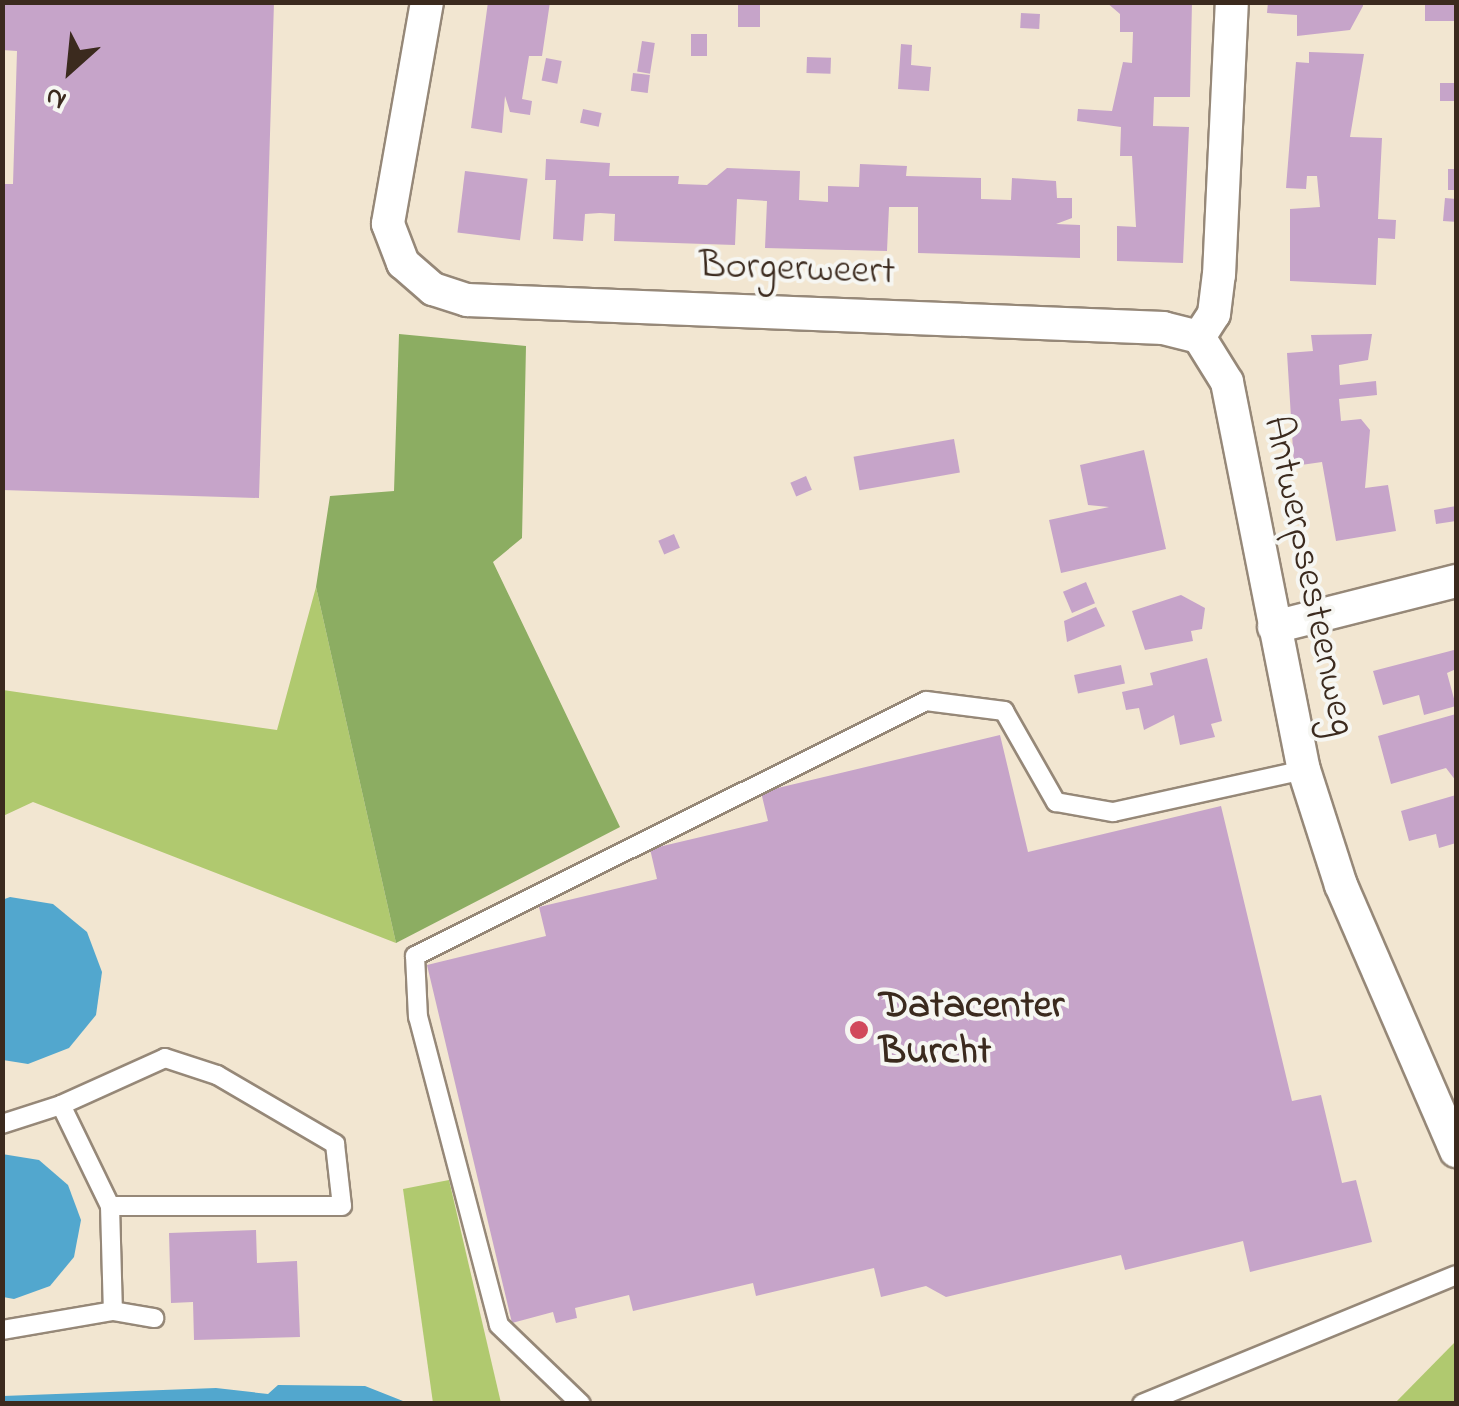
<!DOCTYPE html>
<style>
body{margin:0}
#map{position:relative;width:1459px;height:1406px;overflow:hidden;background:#f2e6d1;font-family:"Indie Flower",sans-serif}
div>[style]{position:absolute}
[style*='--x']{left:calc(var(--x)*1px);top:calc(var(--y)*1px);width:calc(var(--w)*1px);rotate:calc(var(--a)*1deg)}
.green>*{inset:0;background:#b0c96f}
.forest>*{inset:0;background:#8cad62}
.water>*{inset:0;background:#52a7ce}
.building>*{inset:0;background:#c6a4c9;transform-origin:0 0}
.roads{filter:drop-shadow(2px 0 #968878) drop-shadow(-2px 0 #968878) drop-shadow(0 2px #968878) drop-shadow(0 -2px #968878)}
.service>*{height:18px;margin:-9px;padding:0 9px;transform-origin:9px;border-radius:9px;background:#fff}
.minor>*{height:32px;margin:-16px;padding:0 16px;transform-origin:16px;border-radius:16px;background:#fff}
.dots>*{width:28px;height:28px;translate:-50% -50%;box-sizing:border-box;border:5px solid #f6f6f2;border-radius:50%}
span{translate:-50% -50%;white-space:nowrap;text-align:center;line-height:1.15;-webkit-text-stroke:8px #f6f6f2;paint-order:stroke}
.street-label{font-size:40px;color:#3b2a1e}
.poi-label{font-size:40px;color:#3b2a1e;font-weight:700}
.left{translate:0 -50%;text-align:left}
.frame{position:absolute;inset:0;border:5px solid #3b2a1e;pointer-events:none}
.north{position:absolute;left:20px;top:20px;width:100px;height:100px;-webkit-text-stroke:8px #f6f6f2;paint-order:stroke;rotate:207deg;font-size:28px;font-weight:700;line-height:40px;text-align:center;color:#3b2a1e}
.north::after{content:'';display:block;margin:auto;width:35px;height:45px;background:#3b2a1e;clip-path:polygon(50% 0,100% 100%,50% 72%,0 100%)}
</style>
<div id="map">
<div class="green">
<i style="clip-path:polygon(316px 587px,396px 943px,33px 802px,3px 816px,3px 690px,277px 730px)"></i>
<i style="clip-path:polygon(449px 1180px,501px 1403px,433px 1403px,403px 1189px)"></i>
<i style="clip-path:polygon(1456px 1341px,1456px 1403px,1395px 1403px)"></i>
</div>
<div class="forest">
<i style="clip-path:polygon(399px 334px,526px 346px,522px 538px,493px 562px,620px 827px,396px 943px,316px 587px,330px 496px,394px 491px)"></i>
</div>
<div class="water">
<i style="clip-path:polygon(10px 897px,53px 904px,87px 932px,102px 972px,96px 1015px,69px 1048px,28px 1064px,3px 1060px,2px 900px)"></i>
<i style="clip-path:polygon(2px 1154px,39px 1160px,68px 1185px,81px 1220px,74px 1257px,50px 1286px,14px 1299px,3px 1297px)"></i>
<i style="clip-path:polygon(278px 1385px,365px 1386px,408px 1403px,3px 1403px,3px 1396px,216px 1388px,268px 1394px)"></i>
</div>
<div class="building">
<i style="clip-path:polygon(2px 2px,274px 2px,259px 498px,2px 490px,2px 184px,13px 184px,17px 51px,2px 50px)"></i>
<i style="clip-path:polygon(488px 2px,550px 2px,542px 56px,529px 56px,522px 99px,532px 101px,530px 115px,510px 112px,505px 96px,502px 133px,471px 128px)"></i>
<i style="left:738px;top:2px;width:22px;height:25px"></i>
<i style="clip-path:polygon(1106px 2px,1192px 2px,1190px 97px,1154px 97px,1153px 126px,1189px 127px,1183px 263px,1117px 261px,1117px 226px,1136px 227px,1132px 156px,1120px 156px,1121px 127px,1077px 121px,1078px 109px,1112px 111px,1123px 62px,1132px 63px,1133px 32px,1120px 32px,1120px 14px)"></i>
<i style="clip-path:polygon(1268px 2px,1363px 2px,1363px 6px,1350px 30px,1297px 36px,1297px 15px,1267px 13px)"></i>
<i style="left:1425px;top:2px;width:31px;height:19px"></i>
<i style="left:1021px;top:13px;width:19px;height:15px;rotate:3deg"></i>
<i style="left:691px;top:34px;width:16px;height:22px"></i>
<i style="left:642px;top:41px;width:13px;height:31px;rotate:9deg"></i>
<i style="clip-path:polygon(901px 44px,912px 45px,911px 65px,931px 67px,929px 91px,898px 89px)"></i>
<i style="clip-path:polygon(1309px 52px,1364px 54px,1350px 137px,1382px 138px,1378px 219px,1396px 220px,1395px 239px,1378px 238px,1376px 285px,1290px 281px,1290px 209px,1320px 207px,1317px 176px,1307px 176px,1306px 189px,1286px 188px,1296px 62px,1309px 63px)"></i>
<i style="left:807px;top:57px;width:24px;height:16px;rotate:2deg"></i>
<i style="left:546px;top:58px;width:16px;height:23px;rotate:11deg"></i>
<i style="left:633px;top:73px;width:17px;height:18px;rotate:7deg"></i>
<i style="left:1440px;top:83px;width:16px;height:18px"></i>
<i style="left:583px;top:109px;width:19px;height:14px;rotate:12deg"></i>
<i style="clip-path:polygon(546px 159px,610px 163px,609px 176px,679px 176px,678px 184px,707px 185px,727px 168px,800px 171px,799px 200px,828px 202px,828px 186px,859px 187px,860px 164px,907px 166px,906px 176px,981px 178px,981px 199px,1011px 200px,1012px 178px,1056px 181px,1057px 198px,1072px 198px,1072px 218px,1056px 224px,1080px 225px,1080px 258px,918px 253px,918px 207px,889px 207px,887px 251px,765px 248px,767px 201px,737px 199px,735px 245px,614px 241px,615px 214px,600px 213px,585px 214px,583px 241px,553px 239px,556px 180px,545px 180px)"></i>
<i style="left:1448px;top:169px;width:8px;height:21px"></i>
<i style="left:465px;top:171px;width:63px;height:62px;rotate:7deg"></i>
<i style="left:1445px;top:198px;width:11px;height:23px;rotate:5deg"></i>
<i style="clip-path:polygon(1372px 334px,1368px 360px,1339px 365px,1340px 385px,1376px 381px,1377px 395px,1339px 399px,1341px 421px,1361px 419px,1370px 430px,1365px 488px,1388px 485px,1396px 531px,1336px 541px,1322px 462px,1294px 466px,1287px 353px,1313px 351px,1311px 335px)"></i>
<i style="left:954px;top:439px;width:34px;height:102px;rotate:80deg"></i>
<i style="clip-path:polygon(1144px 450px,1166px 549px,1061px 573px,1049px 520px,1109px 507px,1088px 505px,1080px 465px)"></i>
<i style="left:806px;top:476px;width:15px;height:17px;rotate:67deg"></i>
<i style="clip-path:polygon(1456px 506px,1456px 521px,1436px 524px,1434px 510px)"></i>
<i style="left:674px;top:534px;width:15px;height:17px;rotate:67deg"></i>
<i style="left:1086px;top:582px;width:23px;height:25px;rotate:67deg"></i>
<i style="clip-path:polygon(1181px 595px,1205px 608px,1202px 629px,1191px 631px,1193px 641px,1145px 650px,1132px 611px)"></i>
<i style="clip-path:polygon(1096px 607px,1105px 626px,1067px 642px,1064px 621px)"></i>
<i style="clip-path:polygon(1454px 650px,1456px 669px,1447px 673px,1456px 706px,1424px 715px,1419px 695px,1383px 705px,1373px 671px)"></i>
<i style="clip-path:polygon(1207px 658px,1222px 721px,1211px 724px,1215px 737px,1180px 745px,1174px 715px,1144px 730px,1139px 708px,1126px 710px,1122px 692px,1153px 685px,1150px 673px)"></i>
<i style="left:1121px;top:665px;width:19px;height:48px;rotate:78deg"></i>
<i style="clip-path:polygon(1456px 714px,1456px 781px,1446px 768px,1391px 784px,1378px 736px)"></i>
<i style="clip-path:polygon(1000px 735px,1028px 852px,1221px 806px,1292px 1101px,1321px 1095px,1342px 1183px,1356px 1180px,1372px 1242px,1250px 1272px,1243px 1241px,1125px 1270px,1121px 1255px,946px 1297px,926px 1286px,881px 1297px,874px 1268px,756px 1296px,753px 1283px,633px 1311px,629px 1295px,575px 1308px,577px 1318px,556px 1323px,553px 1312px,512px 1323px,427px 965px,546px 936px,539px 907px,657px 879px,650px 849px,768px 821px,761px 792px)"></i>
<i style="clip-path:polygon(1456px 795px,1456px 843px,1439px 848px,1436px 834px,1409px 841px,1401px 811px)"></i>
<i style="clip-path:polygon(256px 1230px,257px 1263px,297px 1261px,300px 1337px,194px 1340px,193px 1302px,171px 1303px,169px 1233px)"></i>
</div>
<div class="roads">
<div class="service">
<i style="--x:61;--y:1105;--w:114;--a:-24.3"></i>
<i style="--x:165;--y:1058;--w:55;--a:18.1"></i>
<i style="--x:217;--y:1075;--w:137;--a:30.3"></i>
<i style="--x:335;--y:1144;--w:62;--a:83.6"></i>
<i style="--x:342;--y:1206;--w:232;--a:180"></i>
<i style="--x:2;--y:1124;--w:62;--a:-17.9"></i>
<i style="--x:61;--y:1105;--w:112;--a:64.1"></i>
<i style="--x:110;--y:1206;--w:105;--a:88.4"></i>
<i style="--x:113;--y:1311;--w:113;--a:170.3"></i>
<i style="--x:113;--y:1311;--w:42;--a:9.7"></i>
<i style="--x:581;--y:1404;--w:114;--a:-136.1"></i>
<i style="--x:499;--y:1325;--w:318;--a:-104.7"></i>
<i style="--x:418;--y:1017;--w:61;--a:-92.8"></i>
<i style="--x:415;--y:956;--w:571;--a:-26.52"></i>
<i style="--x:926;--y:701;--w:79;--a:7.3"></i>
<i style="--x:1004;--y:711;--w:105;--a:60.3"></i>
<i style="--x:1056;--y:802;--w:58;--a:10"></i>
<i style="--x:1113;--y:812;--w:196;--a:-12.4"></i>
<i style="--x:1142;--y:1404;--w:339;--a:-22.3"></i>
</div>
<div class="minor">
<i style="--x:427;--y:2;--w:225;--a:100"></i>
<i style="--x:388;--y:224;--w:42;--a:69"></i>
<i style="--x:403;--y:263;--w:40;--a:41"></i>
<i style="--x:433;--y:289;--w:36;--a:18"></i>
<i style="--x:467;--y:300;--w:697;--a:2.3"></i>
<i style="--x:1163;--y:328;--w:37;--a:14"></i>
<i style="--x:1199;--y:337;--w:53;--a:58.1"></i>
<i style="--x:1227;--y:382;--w:396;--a:78.8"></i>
<i style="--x:1304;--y:770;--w:121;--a:72.2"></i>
<i style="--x:1341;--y:885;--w:290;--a:66.6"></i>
<i style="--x:1199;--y:337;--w:27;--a:-57"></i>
<i style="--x:1214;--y:314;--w:39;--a:-83"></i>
<i style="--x:1219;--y:275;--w:273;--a:-87.3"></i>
<i style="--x:1274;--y:627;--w:188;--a:-14.2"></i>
</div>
</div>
<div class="dots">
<i style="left:859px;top:1030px;background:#d1495b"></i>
</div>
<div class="street-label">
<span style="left:797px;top:270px;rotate:2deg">Borgerweert</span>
<span style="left:1308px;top:576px;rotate:78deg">Antwerpsesteenweg</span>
</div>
<div class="poi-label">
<span class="left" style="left:879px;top:1030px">Datacenter<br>Burcht</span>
</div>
<div class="frame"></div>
<div class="north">N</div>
</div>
